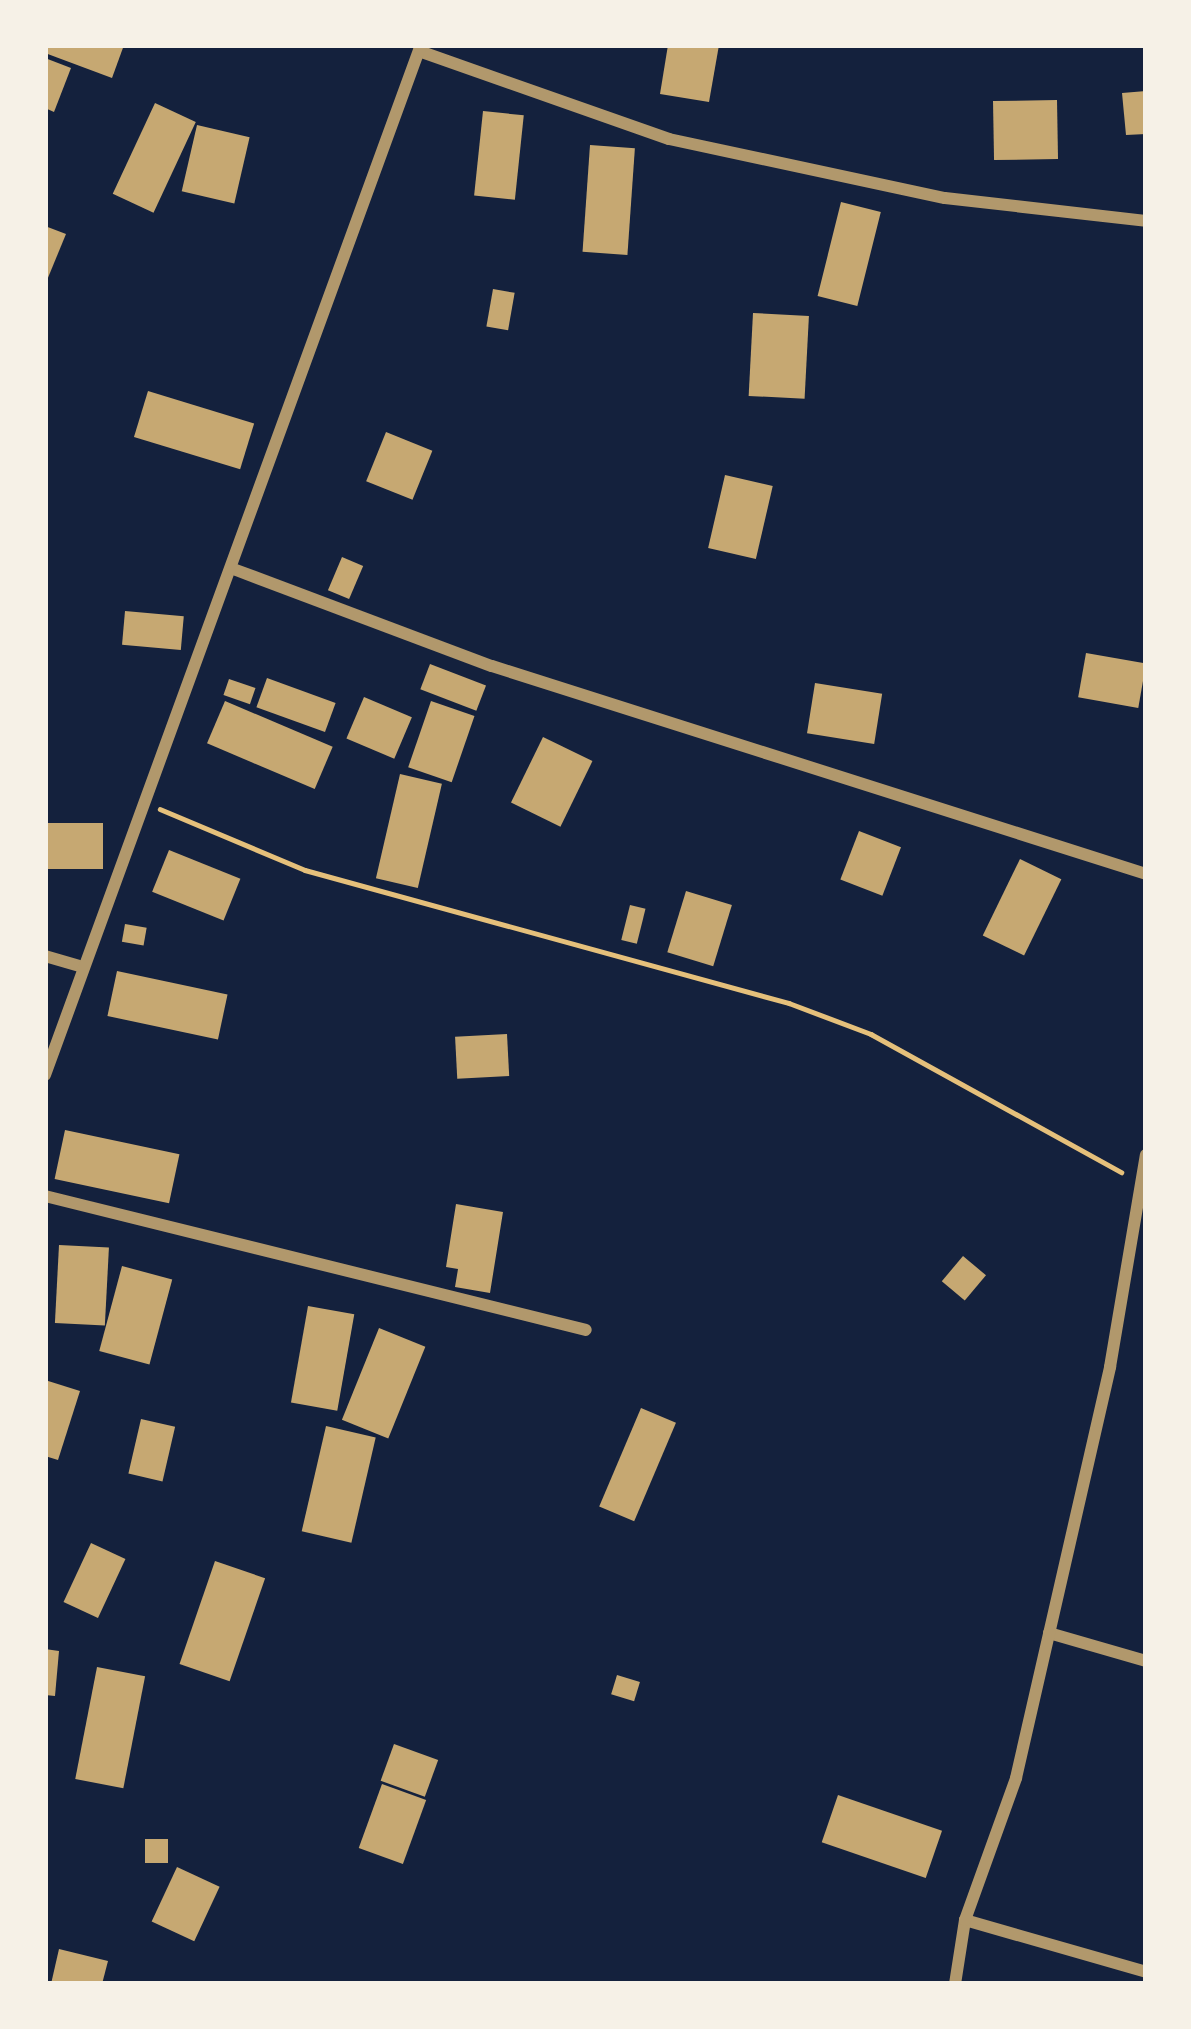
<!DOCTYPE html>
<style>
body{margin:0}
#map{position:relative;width:1191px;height:2029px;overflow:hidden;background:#14213d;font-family:Mulish,sans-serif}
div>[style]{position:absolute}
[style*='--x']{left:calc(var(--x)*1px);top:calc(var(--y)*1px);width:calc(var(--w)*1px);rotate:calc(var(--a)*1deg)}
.building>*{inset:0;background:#c6a872;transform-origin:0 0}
.path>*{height:4.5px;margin:-2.25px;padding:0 2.25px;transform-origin:2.25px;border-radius:2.25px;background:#e5c07b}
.minor>*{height:12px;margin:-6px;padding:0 6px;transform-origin:6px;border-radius:6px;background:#b1986c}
span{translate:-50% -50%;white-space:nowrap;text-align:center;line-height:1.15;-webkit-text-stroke:12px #f6f1e7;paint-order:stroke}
.frame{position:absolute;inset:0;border:48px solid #f6f1e7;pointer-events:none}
</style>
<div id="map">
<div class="building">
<i style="clip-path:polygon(45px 45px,124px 45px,112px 78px,45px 53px)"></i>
<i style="clip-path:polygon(668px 45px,719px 45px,709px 102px,660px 94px)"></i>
<i style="clip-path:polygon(45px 58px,71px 68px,54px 112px,45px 108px)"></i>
<i style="clip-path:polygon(1146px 91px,1146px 134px,1126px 135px,1122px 93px)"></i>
<i style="left:1057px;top:100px;width:59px;height:64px;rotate:89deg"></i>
<i style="left:155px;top:103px;width:45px;height:100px;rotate:25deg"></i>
<i style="left:483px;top:111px;width:41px;height:85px;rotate:6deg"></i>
<i style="left:197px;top:125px;width:54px;height:68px;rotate:13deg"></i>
<i style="left:590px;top:145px;width:45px;height:107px;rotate:4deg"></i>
<i style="left:841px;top:202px;width:41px;height:97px;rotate:14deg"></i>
<i style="clip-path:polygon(45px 226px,66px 234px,45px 285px)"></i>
<i style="left:493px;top:289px;width:22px;height:38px;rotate:10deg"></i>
<i style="left:753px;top:313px;width:56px;height:83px;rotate:3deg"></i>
<i style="left:148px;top:391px;width:111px;height:48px;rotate:17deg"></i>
<i style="left:386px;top:432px;width:50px;height:53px;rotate:22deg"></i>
<i style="left:725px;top:475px;width:49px;height:75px;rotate:13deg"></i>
<i style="left:342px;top:557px;width:23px;height:36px;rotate:23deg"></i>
<i style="left:125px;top:611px;width:59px;height:34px;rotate:5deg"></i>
<i style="left:1086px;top:653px;width:61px;height:45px;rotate:10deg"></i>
<i style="left:430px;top:664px;width:60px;height:27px;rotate:21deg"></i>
<i style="left:267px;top:678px;width:73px;height:31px;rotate:20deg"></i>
<i style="left:229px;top:679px;width:28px;height:17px;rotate:19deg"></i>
<i style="left:815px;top:683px;width:68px;height:51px;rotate:9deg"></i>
<i style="left:364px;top:697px;width:52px;height:45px;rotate:23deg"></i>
<i style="left:225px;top:701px;width:117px;height:46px;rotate:23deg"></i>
<i style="left:431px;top:701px;width:46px;height:70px;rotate:19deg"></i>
<i style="left:543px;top:737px;width:55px;height:73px;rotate:26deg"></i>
<i style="left:400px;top:774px;width:43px;height:107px;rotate:13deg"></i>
<i style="left:45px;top:823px;width:58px;height:46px"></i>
<i style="left:859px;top:831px;width:45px;height:52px;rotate:21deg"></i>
<i style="left:169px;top:850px;width:77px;height:45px;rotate:22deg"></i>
<i style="left:1020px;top:859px;width:46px;height:85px;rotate:26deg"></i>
<i style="left:686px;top:891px;width:48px;height:64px;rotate:17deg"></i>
<i style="left:630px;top:905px;width:16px;height:36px;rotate:14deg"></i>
<i style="left:125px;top:924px;width:22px;height:18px;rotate:10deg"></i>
<i style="left:117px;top:971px;width:113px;height:46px;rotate:12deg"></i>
<i style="left:507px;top:1034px;width:42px;height:52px;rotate:87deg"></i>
<i style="left:65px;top:1130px;width:117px;height:50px;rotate:12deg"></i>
<i style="clip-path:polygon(456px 1204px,503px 1212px,490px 1293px,455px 1287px,458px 1269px,446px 1267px)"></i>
<i style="left:59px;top:1245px;width:50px;height:78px;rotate:3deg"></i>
<i style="left:963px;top:1256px;width:30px;height:33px;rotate:40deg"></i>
<i style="left:122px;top:1266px;width:52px;height:88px;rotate:15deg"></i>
<i style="left:308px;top:1306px;width:47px;height:98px;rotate:10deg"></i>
<i style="left:379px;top:1328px;width:50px;height:99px;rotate:22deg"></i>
<i style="clip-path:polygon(45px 1380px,80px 1391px,58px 1460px,45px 1456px)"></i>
<i style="left:641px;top:1408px;width:38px;height:107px;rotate:23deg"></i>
<i style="left:141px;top:1419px;width:35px;height:56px;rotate:13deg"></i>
<i style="left:326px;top:1426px;width:51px;height:108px;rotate:13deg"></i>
<i style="left:91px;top:1543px;width:38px;height:65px;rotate:25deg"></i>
<i style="left:215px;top:1561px;width:53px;height:109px;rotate:19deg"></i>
<i style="clip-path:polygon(45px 1649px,59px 1651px,55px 1696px,45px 1695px)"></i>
<i style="left:97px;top:1667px;width:49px;height:114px;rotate:11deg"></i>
<i style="left:617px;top:1675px;width:24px;height:20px;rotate:17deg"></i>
<i style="left:394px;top:1744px;width:47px;height:39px;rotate:20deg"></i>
<i style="left:382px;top:1784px;width:47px;height:68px;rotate:20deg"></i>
<i style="left:838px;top:1795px;width:110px;height:50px;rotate:19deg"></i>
<i style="left:168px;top:1839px;width:24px;height:23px;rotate:90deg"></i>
<i style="left:177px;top:1867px;width:47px;height:60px;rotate:25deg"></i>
<i style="clip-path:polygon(59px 1949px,108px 1961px,102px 1984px,51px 1984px)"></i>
</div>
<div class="path">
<i style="--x:160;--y:809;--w:157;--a:22.8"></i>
<i style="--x:305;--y:870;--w:502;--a:15.37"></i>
<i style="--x:789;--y:1003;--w:88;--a:20.7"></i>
<i style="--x:871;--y:1034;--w:286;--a:28.9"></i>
</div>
<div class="minor">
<i style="--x:419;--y:51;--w:265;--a:19.4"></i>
<i style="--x:669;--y:139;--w:282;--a:12.1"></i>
<i style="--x:945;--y:198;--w:202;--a:6.5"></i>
<i style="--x:236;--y:570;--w:273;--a:20.6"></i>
<i style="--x:492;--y:666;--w:686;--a:17.64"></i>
<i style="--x:45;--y:956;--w:35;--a:16"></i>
<i style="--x:45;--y:1075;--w:1096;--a:-69.95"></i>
<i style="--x:45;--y:1196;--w:557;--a:13.91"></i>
<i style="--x:1049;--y:1633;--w:101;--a:16.1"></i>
<i style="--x:965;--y:1920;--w:188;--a:16"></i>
<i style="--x:955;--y:1984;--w:65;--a:-81.1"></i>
<i style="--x:965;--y:1920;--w:151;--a:-70.2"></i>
<i style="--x:1016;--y:1778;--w:422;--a:-77.1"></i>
<i style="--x:1110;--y:1367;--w:215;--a:-80.4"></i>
</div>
<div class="frame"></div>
</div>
